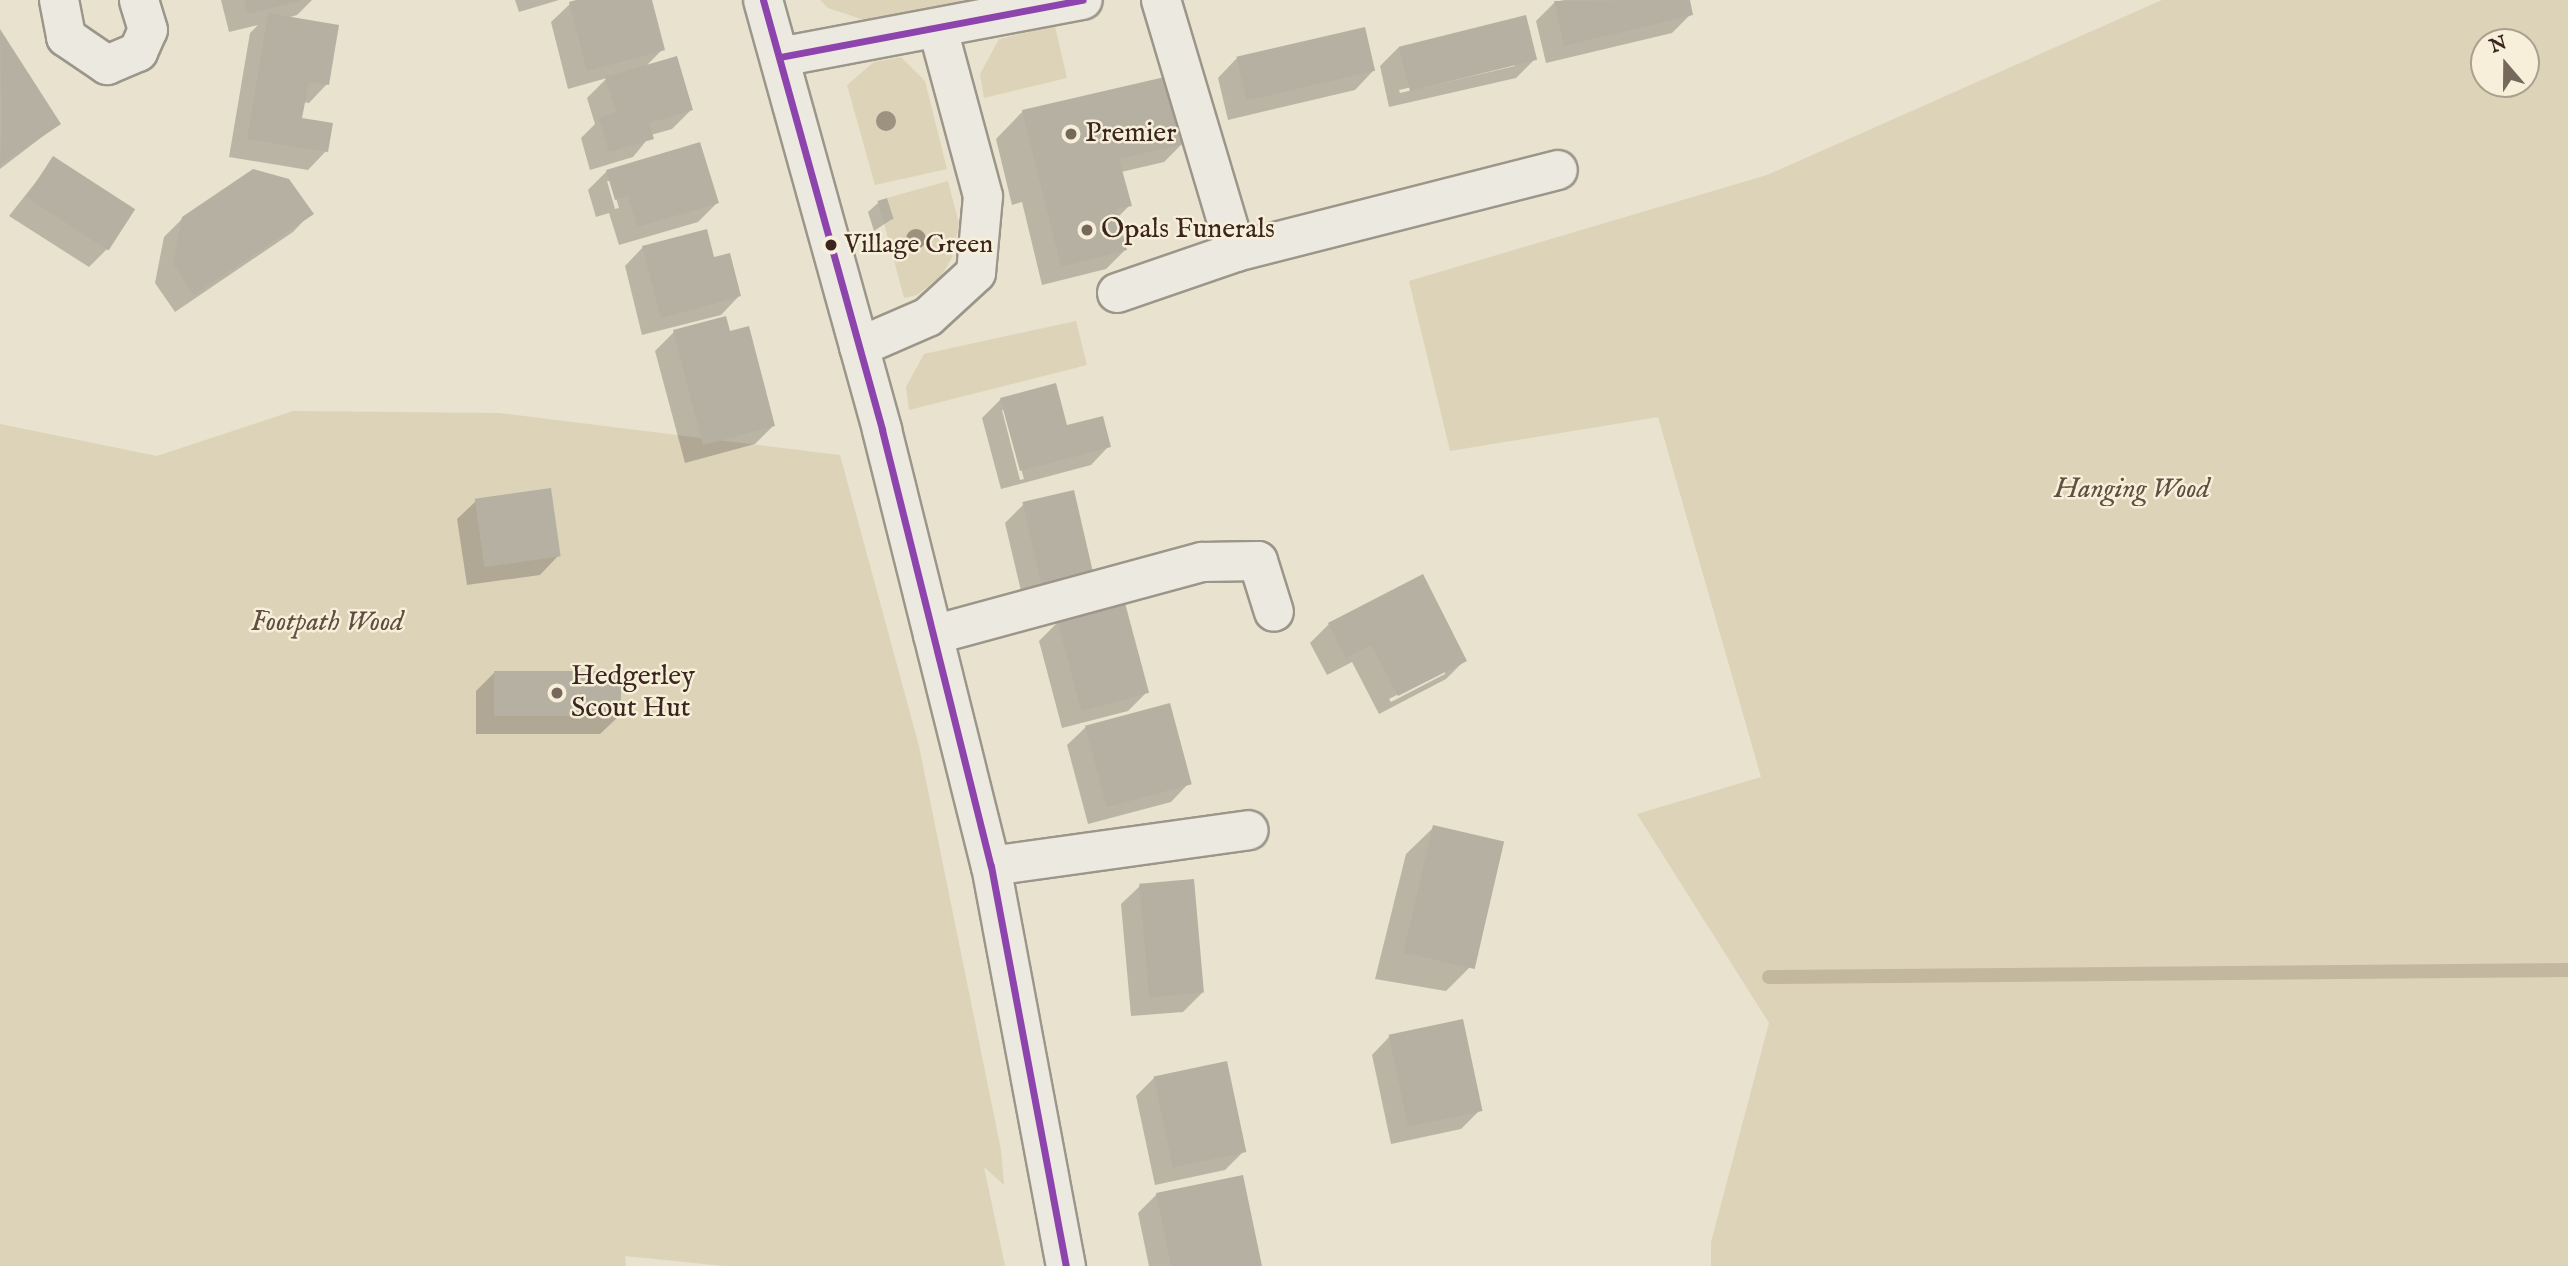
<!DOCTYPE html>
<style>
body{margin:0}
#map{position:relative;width:2568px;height:1266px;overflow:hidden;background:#e8e2ce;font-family:"IM FELL English",serif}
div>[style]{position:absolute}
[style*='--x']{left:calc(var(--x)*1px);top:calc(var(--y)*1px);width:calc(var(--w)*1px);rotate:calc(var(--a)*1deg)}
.green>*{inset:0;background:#ddd3b9}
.shadow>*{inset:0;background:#0003}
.stream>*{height:14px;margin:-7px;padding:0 7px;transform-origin:7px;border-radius:7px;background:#c4b7a0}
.building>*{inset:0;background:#b6b0a3;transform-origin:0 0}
.roads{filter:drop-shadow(2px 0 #9c968a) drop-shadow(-2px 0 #9c968a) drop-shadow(0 2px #9c968a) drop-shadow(0 -2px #9c968a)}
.minor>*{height:38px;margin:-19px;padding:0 19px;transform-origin:19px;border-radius:19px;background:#ece9e0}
.bus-1>*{height:7px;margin:-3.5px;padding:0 3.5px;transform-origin:3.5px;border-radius:3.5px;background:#8e44ad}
.trees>*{width:20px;height:20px;margin:-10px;border-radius:50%;background:#9d9180}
.dots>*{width:19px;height:19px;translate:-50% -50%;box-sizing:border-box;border:4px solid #f7efd9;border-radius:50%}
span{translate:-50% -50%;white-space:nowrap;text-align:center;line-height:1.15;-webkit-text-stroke:5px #f7efd9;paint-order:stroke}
.bus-label{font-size:26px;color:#3a261e}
.left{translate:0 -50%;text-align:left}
.poi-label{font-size:28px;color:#3a261e}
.park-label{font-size:28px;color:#604e40;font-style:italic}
.north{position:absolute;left:2470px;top:28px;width:70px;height:70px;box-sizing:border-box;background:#f7efd9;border:2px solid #ab9f8e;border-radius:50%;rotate:340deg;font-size:19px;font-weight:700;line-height:28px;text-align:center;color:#3a261e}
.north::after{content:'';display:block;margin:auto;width:24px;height:32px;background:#77685c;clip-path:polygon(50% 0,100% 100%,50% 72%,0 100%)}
</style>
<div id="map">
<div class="green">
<i style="clip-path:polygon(820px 0,967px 0,867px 21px,828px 8px)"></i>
<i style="clip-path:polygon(evenodd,2162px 0,2568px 0,2568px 1266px,1711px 1266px,1711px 1242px,1769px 1023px,1637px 814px,1761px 777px,1658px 417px,1450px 451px,1409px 281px,1767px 175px,2162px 0,2484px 42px,2526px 42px,2526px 84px,2484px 84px,2484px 42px)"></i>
<i style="clip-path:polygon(1055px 26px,1067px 78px,984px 98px,980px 74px,999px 39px)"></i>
<i style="clip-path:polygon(901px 57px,925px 81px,947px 169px,875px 185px,847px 85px,874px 62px)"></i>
<i style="clip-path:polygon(948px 181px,959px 224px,952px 258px,941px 276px,917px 295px,904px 298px,884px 223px,894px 219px,887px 198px)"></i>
<i style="clip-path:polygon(1076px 321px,1087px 365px,909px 410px,906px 387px,924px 354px)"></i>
<i style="clip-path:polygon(293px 411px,499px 413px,840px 455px,919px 746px,1001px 1150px,1004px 1185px,984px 1167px,1005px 1266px,724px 1266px,625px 1256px,626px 1266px,0 1266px,0 424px,157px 456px)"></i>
</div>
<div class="shadow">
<i style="clip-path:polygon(221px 0,312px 0,297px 15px,287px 18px,327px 84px,309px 103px,303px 102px,300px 119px,326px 151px,308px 170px,229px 157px,250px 33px,258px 25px,229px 32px)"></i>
<i style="clip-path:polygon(515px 0,559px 0,519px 12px)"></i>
<i style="clip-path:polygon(583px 0,650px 0,663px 49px,645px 67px,691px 110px,672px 129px,651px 135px,633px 157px,590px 170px,581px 138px,595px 124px,587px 98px,607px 78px,568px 89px,551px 22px,570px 4px)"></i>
<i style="clip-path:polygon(1564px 0,1688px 0,1691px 14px,1672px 33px,1546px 63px,1536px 21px,1555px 2px)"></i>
<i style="clip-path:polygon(0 32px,59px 124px,0 169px)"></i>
<i style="clip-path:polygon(evenodd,1399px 47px,1535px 59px,1516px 78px,1389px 107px,1380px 66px,1399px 47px,1515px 63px,1515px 66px,1400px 93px,1399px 90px,1515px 63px)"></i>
<i style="clip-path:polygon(1236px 59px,1373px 71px,1355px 90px,1228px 120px,1218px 78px)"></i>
<i style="clip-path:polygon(1023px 111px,1182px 144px,1164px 162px,1121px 172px,1130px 205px,1117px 218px,1125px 250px,1106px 269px,1042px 285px,1022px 202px,1012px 205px,996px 139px)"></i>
<i style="clip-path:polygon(54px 159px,107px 249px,89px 267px,9px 216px)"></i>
<i style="clip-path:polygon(evenodd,607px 171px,717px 203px,698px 222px,619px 245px,609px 213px,596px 217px,588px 190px,607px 171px,607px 181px,611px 181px,619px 208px,615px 209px,607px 181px)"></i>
<i style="clip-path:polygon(878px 203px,892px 219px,874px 231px,868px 212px)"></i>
<i style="clip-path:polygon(311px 213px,293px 232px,175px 312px,155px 283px,164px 237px,183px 218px)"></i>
<i style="clip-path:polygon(643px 247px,713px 259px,739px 296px,721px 315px,642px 335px,625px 266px)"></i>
<i style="clip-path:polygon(674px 332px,728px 333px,773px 426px,755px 444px,685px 463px,655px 351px)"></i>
<i style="clip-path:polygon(evenodd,1001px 399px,1066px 427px,1109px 446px,1091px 465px,1001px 489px,982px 418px,1001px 399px,1002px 410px,1005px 410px,1024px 479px,1020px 480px,1002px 410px)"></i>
<i style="clip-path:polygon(476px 501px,558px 556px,540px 575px,467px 585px,457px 519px)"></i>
<i style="clip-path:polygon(1024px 504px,1093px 578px,1025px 608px,1005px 523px)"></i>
<i style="clip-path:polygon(1058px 622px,1147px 692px,1128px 711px,1062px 728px,1039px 641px)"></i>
<i style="clip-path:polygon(evenodd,1329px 624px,1465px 660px,1446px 679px,1379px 714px,1352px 662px,1327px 675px,1310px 643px,1329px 624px,1445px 670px,1445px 674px,1391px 702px,1389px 699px,1445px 670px)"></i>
<i style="clip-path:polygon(494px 673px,619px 716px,600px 734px,476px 734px,476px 691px)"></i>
<i style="clip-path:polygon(1086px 727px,1189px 783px,1171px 802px,1088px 824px,1067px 745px)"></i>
<i style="clip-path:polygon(1434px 827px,1473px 964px,1446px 991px,1375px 979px,1406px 854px)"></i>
<i style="clip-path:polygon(1140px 886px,1202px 993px,1183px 1012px,1131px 1016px,1121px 904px)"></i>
<i style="clip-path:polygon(1390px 1036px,1480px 1110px,1461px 1129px,1391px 1144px,1372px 1055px)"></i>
<i style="clip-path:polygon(1155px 1077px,1244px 1151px,1225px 1170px,1155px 1185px,1136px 1096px)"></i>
<i style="clip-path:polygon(1157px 1194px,1260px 1266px,1149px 1266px,1138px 1213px)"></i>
</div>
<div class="stream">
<i style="--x:1769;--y:977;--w:799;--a:-0.5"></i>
</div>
<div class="building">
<i style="clip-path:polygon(244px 0,301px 0,301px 1px,247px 14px)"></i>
<i style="clip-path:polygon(576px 0,652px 0,665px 50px,587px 71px,569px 2px)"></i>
<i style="clip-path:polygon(1690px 0,1693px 15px,1564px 46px,1554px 1px)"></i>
<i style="clip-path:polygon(268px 13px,339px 25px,329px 85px,309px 82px,302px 118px,333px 123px,328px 152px,247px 139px)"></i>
<i style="left:1526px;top:15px;width:46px;height:131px;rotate:76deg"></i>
<i style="left:1365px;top:27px;width:45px;height:132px;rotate:77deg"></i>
<i style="clip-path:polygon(0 29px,61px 124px,0 165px,2px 126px)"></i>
<i style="clip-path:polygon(677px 56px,693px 110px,649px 123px,654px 139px,609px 152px,599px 118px,616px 112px,605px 77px)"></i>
<i style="clip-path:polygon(1169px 76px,1184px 144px,1119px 159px,1132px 206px,1116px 209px,1127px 250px,1061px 267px,1022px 110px)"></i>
<i style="clip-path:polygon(700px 142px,719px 203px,637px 227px,628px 196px,615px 200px,606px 170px)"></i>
<i style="left:53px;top:156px;width:98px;height:49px;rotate:33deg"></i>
<i style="clip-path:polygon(253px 169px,289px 179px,314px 214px,194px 295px,173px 264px,182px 217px)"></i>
<i style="left:887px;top:198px;width:22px;height:10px;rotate:72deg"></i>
<i style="clip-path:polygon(707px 229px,714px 257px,730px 253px,741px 296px,661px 318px,642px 246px)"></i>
<i style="clip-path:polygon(726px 316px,730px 331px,749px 326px,775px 426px,703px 445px,673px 330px)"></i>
<i style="clip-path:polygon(1056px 383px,1067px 425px,1103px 416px,1111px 447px,1020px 471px,1000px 398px)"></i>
<i style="left:551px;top:488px;width:69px;height:77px;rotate:82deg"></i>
<i style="left:1074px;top:490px;width:91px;height:53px;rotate:77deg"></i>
<i style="clip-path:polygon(1423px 574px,1467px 661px,1398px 696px,1371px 645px,1346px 658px,1328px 623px)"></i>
<i style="left:1125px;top:603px;width:93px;height:70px;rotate:75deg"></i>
<i style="left:494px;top:671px;width:127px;height:45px"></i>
<i style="left:1170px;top:703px;width:84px;height:88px;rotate:75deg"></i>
<i style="left:1433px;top:825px;width:73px;height:131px;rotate:13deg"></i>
<i style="left:1194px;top:879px;width:114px;height:55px;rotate:85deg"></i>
<i style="left:1463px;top:1019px;width:94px;height:76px;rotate:78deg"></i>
<i style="left:1227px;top:1061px;width:93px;height:75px;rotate:78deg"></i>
<i style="clip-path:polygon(1243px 1175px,1262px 1266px,1171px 1266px,1156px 1193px)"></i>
</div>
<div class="roads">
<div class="minor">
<i style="--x:59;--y:0;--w:38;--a:79"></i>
<i style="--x:66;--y:37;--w:50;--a:34.3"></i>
<i style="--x:107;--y:65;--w:34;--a:-23"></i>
<i style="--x:138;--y:52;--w:24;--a:-66"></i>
<i style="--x:148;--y:30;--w:31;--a:-107"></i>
<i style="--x:763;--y:0;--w:446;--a:74.5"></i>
<i style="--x:882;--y:430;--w:449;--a:76"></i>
<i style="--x:991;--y:866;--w:407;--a:79.4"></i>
<i style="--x:1161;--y:0;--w:263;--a:73.4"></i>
<i style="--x:780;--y:57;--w:308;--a:-10.7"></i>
<i style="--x:1117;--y:293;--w:126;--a:-19"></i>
<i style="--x:1236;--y:252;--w:332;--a:-14.3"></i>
<i style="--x:859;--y:347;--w:75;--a:-23.5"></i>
<i style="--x:928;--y:317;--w:65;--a:-42.5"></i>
<i style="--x:976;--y:273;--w:77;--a:-84.8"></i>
<i style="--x:983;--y:196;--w:173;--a:-105.1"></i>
<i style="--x:933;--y:635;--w:279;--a:-15.2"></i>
<i style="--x:1202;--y:562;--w:56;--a:-1"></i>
<i style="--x:1258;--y:561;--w:53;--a:72.6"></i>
<i style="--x:991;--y:866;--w:260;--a:-7.9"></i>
</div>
</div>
<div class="bus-1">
<i style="--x:763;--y:0;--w:446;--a:74.5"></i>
<i style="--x:882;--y:430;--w:449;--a:76"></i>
<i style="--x:991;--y:866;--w:407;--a:79.4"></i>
<i style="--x:780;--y:57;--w:308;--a:-10.7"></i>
</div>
<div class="trees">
<i style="left:886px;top:121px"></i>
<i style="left:916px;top:239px"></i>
</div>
<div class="dots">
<i style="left:1071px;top:134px;background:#77685c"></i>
<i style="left:1087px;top:230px;background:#77685c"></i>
<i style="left:831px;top:245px;background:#3a261e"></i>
<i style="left:557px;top:693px;background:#77685c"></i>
</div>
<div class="bus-label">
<span class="left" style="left:844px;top:245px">Village Green</span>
</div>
<div class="poi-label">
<span class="left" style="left:1085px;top:134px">Premier</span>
<span class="left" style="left:1101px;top:230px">Opals Funerals</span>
<span class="left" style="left:571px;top:693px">Hedgerley<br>Scout Hut</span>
</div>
<div class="park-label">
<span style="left:2132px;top:490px">Hanging Wood</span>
<span style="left:327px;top:623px">Footpath Wood</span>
</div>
<div class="north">N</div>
</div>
